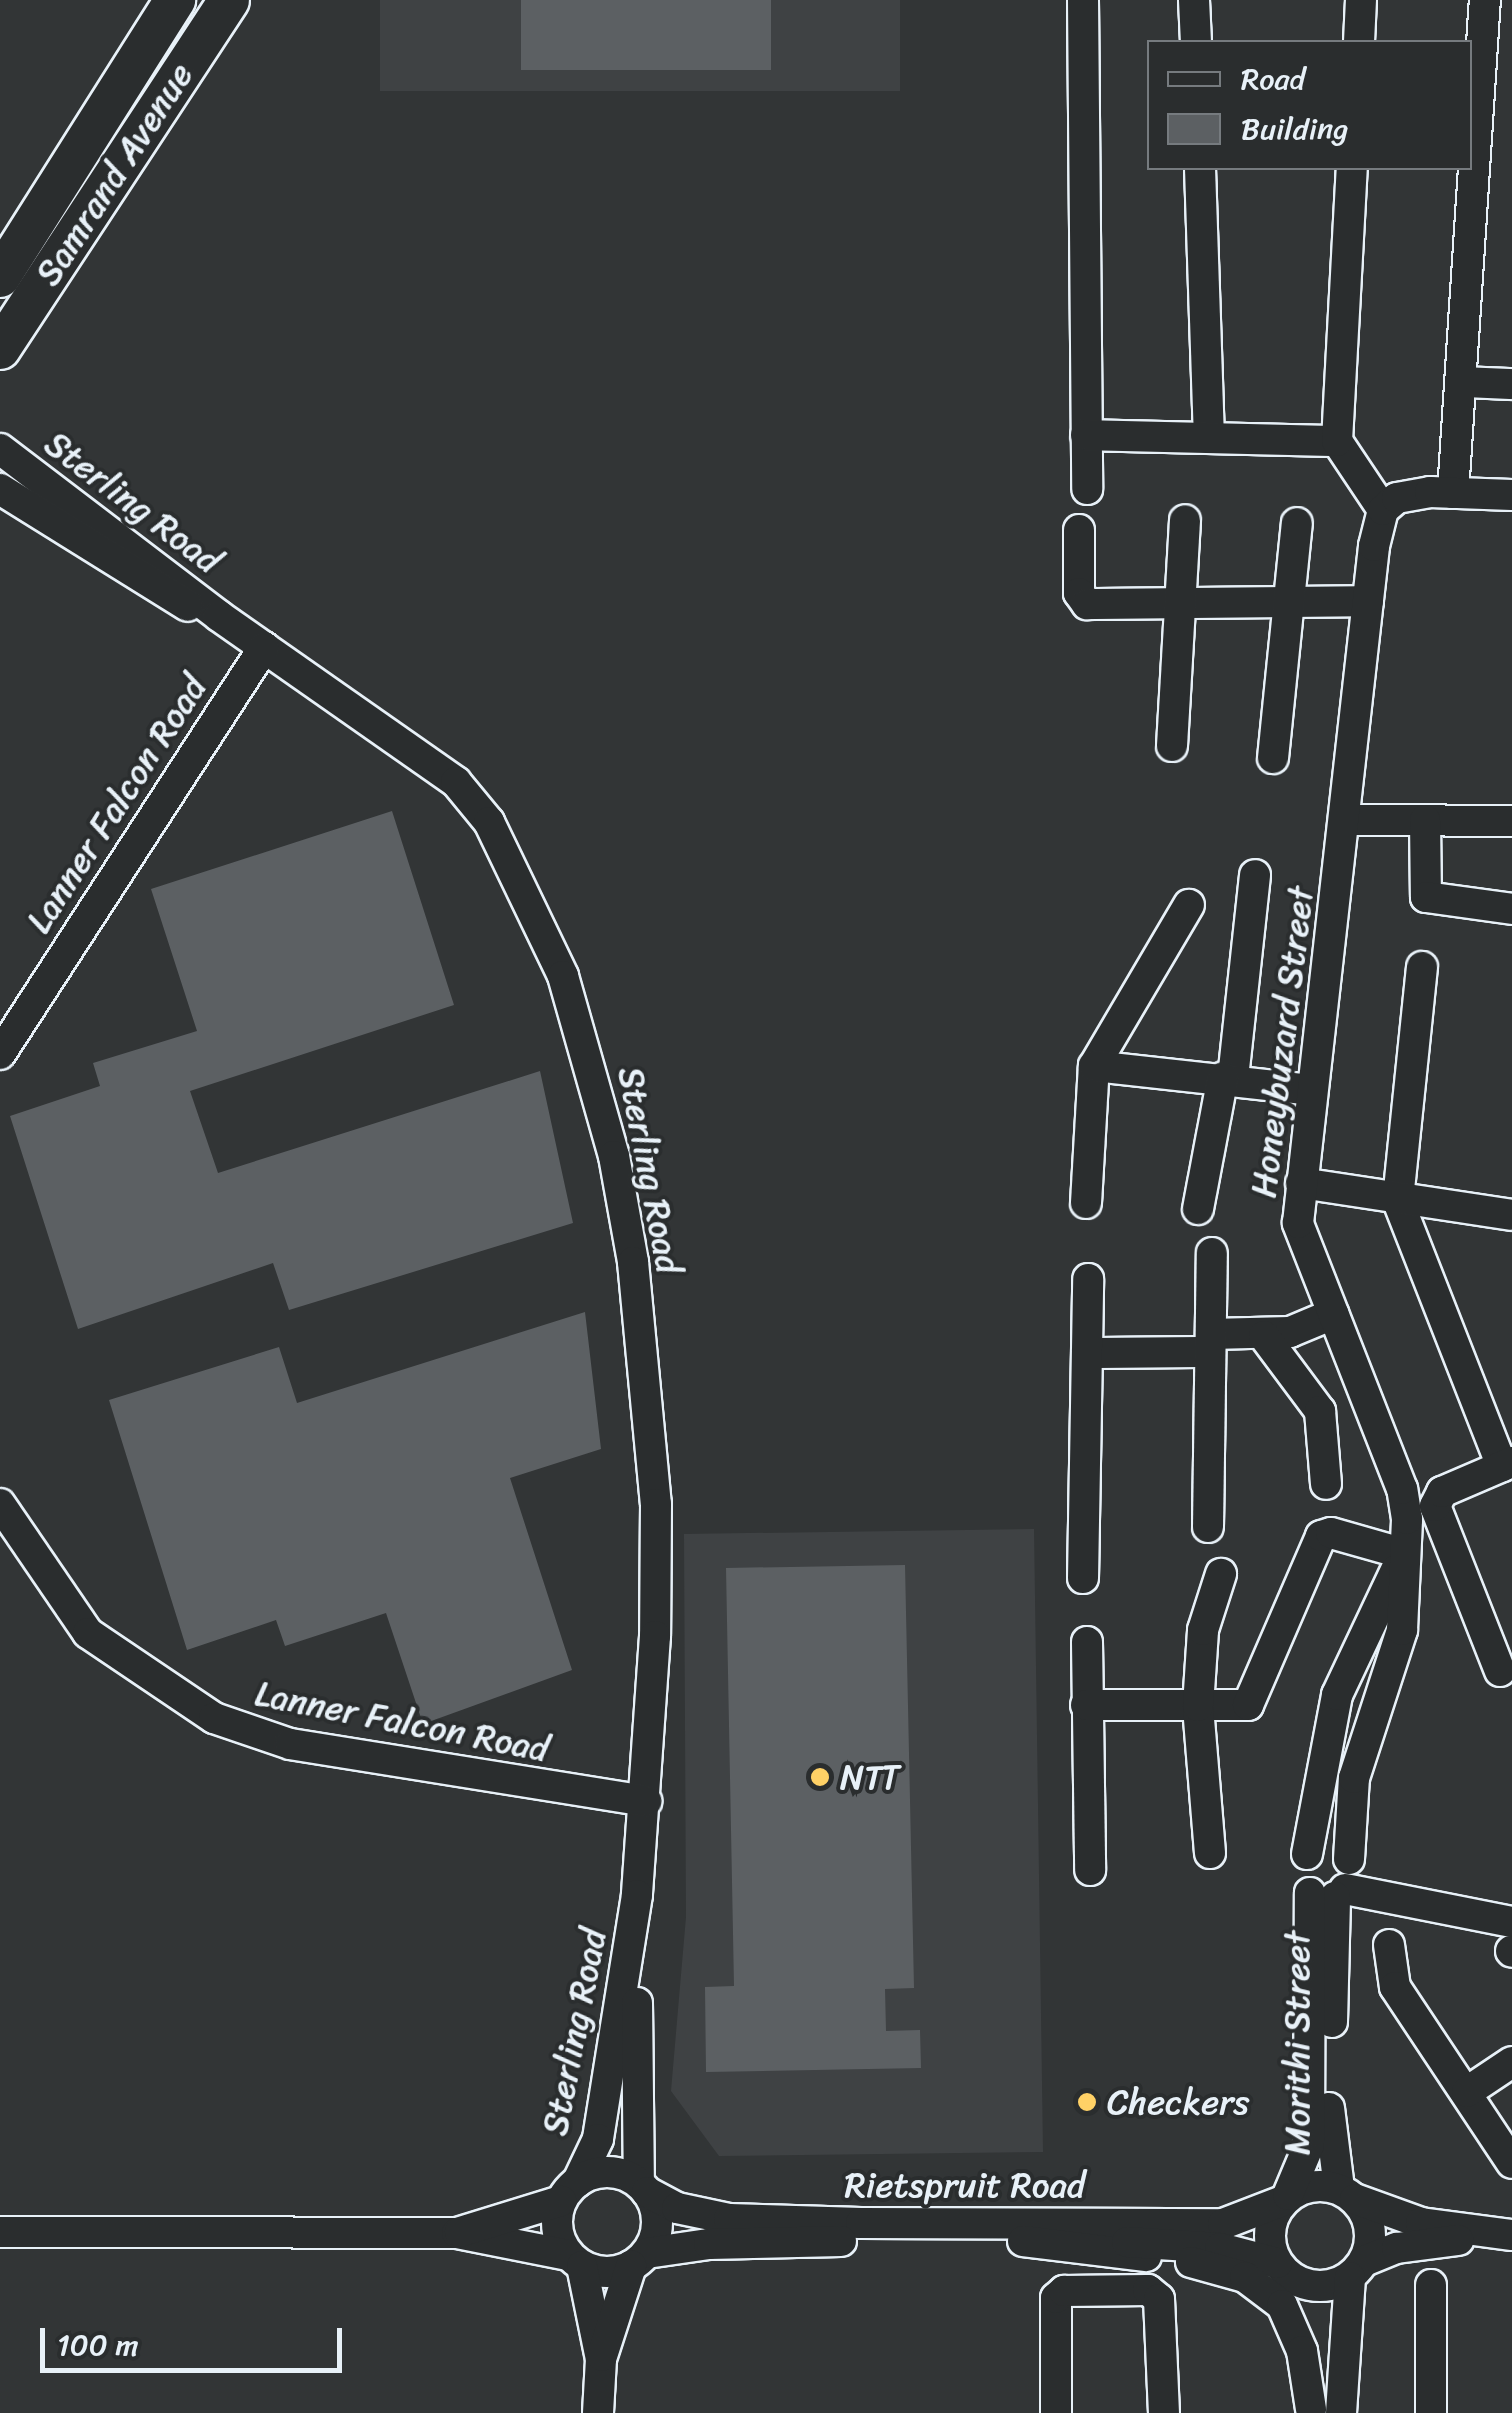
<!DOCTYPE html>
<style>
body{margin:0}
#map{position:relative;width:1512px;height:2413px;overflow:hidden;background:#323536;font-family:Sriracha,sans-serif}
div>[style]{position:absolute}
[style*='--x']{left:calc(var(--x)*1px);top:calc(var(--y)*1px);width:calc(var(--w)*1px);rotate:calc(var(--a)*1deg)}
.built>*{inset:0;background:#3f4244;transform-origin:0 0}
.building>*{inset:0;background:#5c6063;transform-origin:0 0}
.roads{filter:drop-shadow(2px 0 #e8f1f8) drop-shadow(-2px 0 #e8f1f8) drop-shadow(0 2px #e8f1f8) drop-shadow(0 -2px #e8f1f8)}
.minor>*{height:30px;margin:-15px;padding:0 15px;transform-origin:15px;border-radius:15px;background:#2a2d2e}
.minor>.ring{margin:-15px;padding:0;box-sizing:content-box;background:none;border:30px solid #2a2d2e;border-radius:50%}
.major>*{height:40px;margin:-20px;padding:0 20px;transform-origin:20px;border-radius:20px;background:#2a2d2e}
.dots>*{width:28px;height:28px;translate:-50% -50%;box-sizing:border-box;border:5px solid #2a2d2e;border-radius:50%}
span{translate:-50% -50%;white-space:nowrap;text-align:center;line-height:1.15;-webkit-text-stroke:8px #2a2d2e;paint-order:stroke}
.street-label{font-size:35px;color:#e8f1f8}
.poi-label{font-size:35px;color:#e8f1f8}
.left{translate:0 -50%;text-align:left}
.legend{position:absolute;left:1147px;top:40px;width:325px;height:130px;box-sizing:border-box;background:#2a2d2e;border:2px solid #767b7f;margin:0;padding:12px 18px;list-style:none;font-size:30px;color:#e8f1f8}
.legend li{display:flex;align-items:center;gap:20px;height:50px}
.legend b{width:50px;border:2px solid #767b7f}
.scale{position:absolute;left:40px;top:2328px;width:302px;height:45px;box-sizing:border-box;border:5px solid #e8f1f8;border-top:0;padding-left:12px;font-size:30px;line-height:35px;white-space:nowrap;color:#e8f1f8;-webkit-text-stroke:8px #2a2d2e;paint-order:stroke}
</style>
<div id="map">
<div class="built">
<i style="left:380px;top:0;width:520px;height:91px"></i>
<i style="clip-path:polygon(1034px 1529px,1043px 2152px,719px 2156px,671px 2091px,686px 1917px,684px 1534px)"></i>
</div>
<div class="building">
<i style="left:521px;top:0;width:250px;height:70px"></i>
<i style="clip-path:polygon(392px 811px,454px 1005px,190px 1091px,218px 1173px,540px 1071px,573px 1223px,289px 1310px,273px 1263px,78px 1329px,10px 1116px,100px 1086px,93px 1063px,197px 1031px,151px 889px)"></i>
<i style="clip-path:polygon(585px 1312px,601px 1449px,510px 1478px,572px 1670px,423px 1724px,386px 1613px,285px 1646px,276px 1620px,187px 1650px,109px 1400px,279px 1347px,297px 1403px)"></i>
<i style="clip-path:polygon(905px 1565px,914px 1988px,885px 1989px,886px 2031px,920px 2030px,921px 2068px,706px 2072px,705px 1987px,734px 1986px,726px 1568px)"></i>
</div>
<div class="roads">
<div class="minor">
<i style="--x:1083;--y:0;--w:489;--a:89.5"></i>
<i style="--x:1194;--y:0;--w:42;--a:87.3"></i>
<i style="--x:1359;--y:42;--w:42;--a:-87.3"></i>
<i style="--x:1200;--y:168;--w:270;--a:88.1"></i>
<i style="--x:1464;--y:382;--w:48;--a:2.4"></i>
<i style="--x:1086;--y:435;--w:251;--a:1.4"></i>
<i style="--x:1337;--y:441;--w:83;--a:56.3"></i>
<i style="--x:1337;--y:441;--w:273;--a:-86.9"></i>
<i style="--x:0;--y:449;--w:275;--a:37.3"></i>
<i style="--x:219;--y:616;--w:289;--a:35"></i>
<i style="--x:456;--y:782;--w:52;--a:50.5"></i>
<i style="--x:489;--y:822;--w:171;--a:64.3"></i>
<i style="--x:563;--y:976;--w:187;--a:74.2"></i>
<i style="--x:614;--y:1156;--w:108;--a:79.8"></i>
<i style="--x:633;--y:1262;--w:243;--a:84.6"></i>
<i style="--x:656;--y:1504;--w:132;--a:90.4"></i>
<i style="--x:655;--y:1636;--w:260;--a:94"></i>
<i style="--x:637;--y:1895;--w:247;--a:99.1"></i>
<i style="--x:598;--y:2139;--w:47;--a:115.5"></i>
<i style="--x:0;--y:489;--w:221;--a:31.9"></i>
<i style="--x:1453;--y:493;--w:494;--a:-86.3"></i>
<i style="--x:1079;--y:530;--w:63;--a:90"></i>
<i style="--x:1079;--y:593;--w:14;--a:54"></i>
<i style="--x:1087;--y:604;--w:281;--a:-0.6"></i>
<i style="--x:1172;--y:746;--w:226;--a:-86.7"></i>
<i style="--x:1273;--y:758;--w:236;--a:-84.2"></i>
<i style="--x:1347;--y:820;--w:165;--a:0.3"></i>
<i style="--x:1425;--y:820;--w:77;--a:89.3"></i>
<i style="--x:1426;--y:897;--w:87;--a:7.9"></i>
<i style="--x:1422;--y:967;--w:235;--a:95.9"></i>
<i style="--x:1398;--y:1201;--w:285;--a:68.6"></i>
<i style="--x:0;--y:1054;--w:485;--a:-57"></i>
<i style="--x:1094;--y:1066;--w:187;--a:-59.5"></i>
<i style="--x:1233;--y:1078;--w:204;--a:-83.8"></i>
<i style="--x:1301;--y:1183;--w:213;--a:8.6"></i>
<i style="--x:1086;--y:1203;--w:137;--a:-86.7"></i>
<i style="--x:1094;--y:1066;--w:219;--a:6.3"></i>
<i style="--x:1198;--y:1209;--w:134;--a:-79.3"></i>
<i style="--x:1211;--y:1334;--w:79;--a:-1.5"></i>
<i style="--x:1290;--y:1332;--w:47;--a:-22.7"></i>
<i style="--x:1264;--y:1336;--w:94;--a:53.3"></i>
<i style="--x:1320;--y:1411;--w:73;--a:85.3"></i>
<i style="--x:1087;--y:1353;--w:123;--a:-0.5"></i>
<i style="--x:0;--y:1504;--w:156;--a:55.7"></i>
<i style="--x:88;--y:1633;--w:152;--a:34"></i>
<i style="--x:214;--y:1718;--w:80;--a:18.9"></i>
<i style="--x:290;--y:1744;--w:361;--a:9.1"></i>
<i style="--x:1208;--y:1527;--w:274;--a:-89.2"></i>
<i style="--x:1083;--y:1578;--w:299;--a:-89"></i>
<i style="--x:1087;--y:1642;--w:228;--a:89.2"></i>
<i style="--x:1500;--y:1671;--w:177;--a:-111.5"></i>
<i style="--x:1435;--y:1506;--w:16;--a:-63"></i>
<i style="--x:1442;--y:1492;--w:76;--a:-23.2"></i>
<i style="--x:1086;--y:1705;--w:162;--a:0"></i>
<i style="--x:1248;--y:1705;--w:184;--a:-66.6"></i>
<i style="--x:1321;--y:1536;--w:10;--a:-17"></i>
<i style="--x:1331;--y:1533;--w:70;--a:15.8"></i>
<i style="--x:1210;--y:1853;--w:147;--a:-94.7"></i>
<i style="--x:1198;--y:1706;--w:76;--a:-86.2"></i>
<i style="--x:1203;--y:1630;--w:59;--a:-72.2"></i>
<i style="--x:1307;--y:1854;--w:162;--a:-79.3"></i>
<i style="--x:1337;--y:1695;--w:138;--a:-64.7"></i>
<i style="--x:1349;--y:1859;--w:81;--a:-86.5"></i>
<i style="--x:1354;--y:1778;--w:156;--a:-72"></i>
<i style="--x:1402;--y:1630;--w:111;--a:-87.4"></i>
<i style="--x:1407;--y:1519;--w:30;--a:-99"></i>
<i style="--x:1402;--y:1489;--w:286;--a:-111.4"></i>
<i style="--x:1298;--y:1223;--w:681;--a:-83.59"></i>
<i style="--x:1374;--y:546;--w:37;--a:-76"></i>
<i style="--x:1383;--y:510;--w:18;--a:-41"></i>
<i style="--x:1397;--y:498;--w:34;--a:-10"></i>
<i style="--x:1430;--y:492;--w:82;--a:2.1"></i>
<i style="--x:1345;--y:1889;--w:170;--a:11.2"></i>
<i style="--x:1389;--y:1945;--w:42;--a:81.9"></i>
<i style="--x:1395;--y:1987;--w:211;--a:56.4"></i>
<i style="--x:1511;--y:1951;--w:1;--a:45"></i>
<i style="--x:637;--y:2003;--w:179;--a:89.4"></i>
<i style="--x:1332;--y:2022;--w:125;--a:-88.6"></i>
<i style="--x:1467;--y:2092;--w:54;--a:-33.7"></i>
<i style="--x:1329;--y:2108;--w:81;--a:82.9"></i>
<i class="ring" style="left:557px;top:2172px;width:70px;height:70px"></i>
<i class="ring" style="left:1270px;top:2186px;width:70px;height:70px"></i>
<i style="--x:647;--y:2192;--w:34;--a:28"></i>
<i style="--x:677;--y:2208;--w:53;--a:11.9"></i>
<i style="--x:729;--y:2219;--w:132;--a:1.7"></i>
<i style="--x:861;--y:2223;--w:362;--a:0.2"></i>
<i style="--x:1223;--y:2224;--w:64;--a:-21"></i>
<i style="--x:1288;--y:2195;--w:54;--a:-67.2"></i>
<i style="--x:1309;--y:2145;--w:252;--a:-89.8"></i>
<i style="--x:1355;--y:2199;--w:70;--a:20"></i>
<i style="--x:1421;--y:2223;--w:92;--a:7.5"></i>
<i style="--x:0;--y:2232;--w:457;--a:0.1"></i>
<i style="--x:457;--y:2233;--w:113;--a:11.2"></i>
<i style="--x:460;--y:2232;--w:106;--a:-17.1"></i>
<i style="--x:1023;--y:2241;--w:124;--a:7"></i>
<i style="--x:1127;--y:2242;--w:93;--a:3.7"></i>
<i style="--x:1220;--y:2248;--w:59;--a:14.7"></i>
<i style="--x:647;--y:2253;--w:63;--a:-8.3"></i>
<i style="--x:709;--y:2244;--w:132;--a:-1.3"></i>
<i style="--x:1364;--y:2261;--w:35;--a:-22"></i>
<i style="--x:1397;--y:2248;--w:62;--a:-7.5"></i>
<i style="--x:1191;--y:2262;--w:56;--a:15.5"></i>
<i style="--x:1245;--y:2277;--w:46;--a:37.1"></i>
<i style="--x:1282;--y:2305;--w:50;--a:66.5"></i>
<i style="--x:1302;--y:2351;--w:59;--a:81.2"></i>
<i style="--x:582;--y:2266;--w:95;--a:78.5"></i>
<i style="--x:601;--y:2359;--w:54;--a:93.2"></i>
<i style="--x:1431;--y:2285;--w:128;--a:90"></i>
<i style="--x:602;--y:2356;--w:95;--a:-72.1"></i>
<i style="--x:1056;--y:2413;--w:115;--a:-90"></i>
<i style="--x:1056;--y:2298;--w:11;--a:-41"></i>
<i style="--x:1064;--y:2291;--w:84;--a:-0.7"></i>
<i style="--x:1148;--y:2290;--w:14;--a:39"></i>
<i style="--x:1159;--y:2299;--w:114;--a:87.5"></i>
<i style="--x:1341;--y:2413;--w:136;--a:-86.2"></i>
</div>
<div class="major">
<i style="--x:0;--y:277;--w:328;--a:-57.7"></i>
<i style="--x:0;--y:349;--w:417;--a:-56.7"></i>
</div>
</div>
<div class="dots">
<i style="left:820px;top:1777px;background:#ffd166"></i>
<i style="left:1087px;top:2102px;background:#ffd166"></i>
</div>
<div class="street-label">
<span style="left:114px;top:174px;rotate:-57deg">Samrand Avenue</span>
<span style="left:133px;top:502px;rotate:37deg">Sterling Road</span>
<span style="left:116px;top:804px;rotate:-57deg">Lanner Falcon Road</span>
<span style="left:1282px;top:1042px;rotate:-83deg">Honeybuzard Street</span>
<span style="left:650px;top:1170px;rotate:79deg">Sterling Road</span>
<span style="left:402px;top:1721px;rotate:11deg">Lanner Falcon Road</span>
<span style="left:574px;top:2032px;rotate:-79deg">Sterling Road</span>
<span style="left:1297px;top:2043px;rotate:-90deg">Morithi Street</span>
<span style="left:965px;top:2185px">Rietspruit Road</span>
</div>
<div class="poi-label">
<span class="left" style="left:840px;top:1777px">NTT</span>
<span class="left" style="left:1107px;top:2102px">Checkers</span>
</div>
<ul class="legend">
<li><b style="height:12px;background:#2a2d2e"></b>Road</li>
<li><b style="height:28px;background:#5c6063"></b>Building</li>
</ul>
<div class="scale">100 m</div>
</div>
